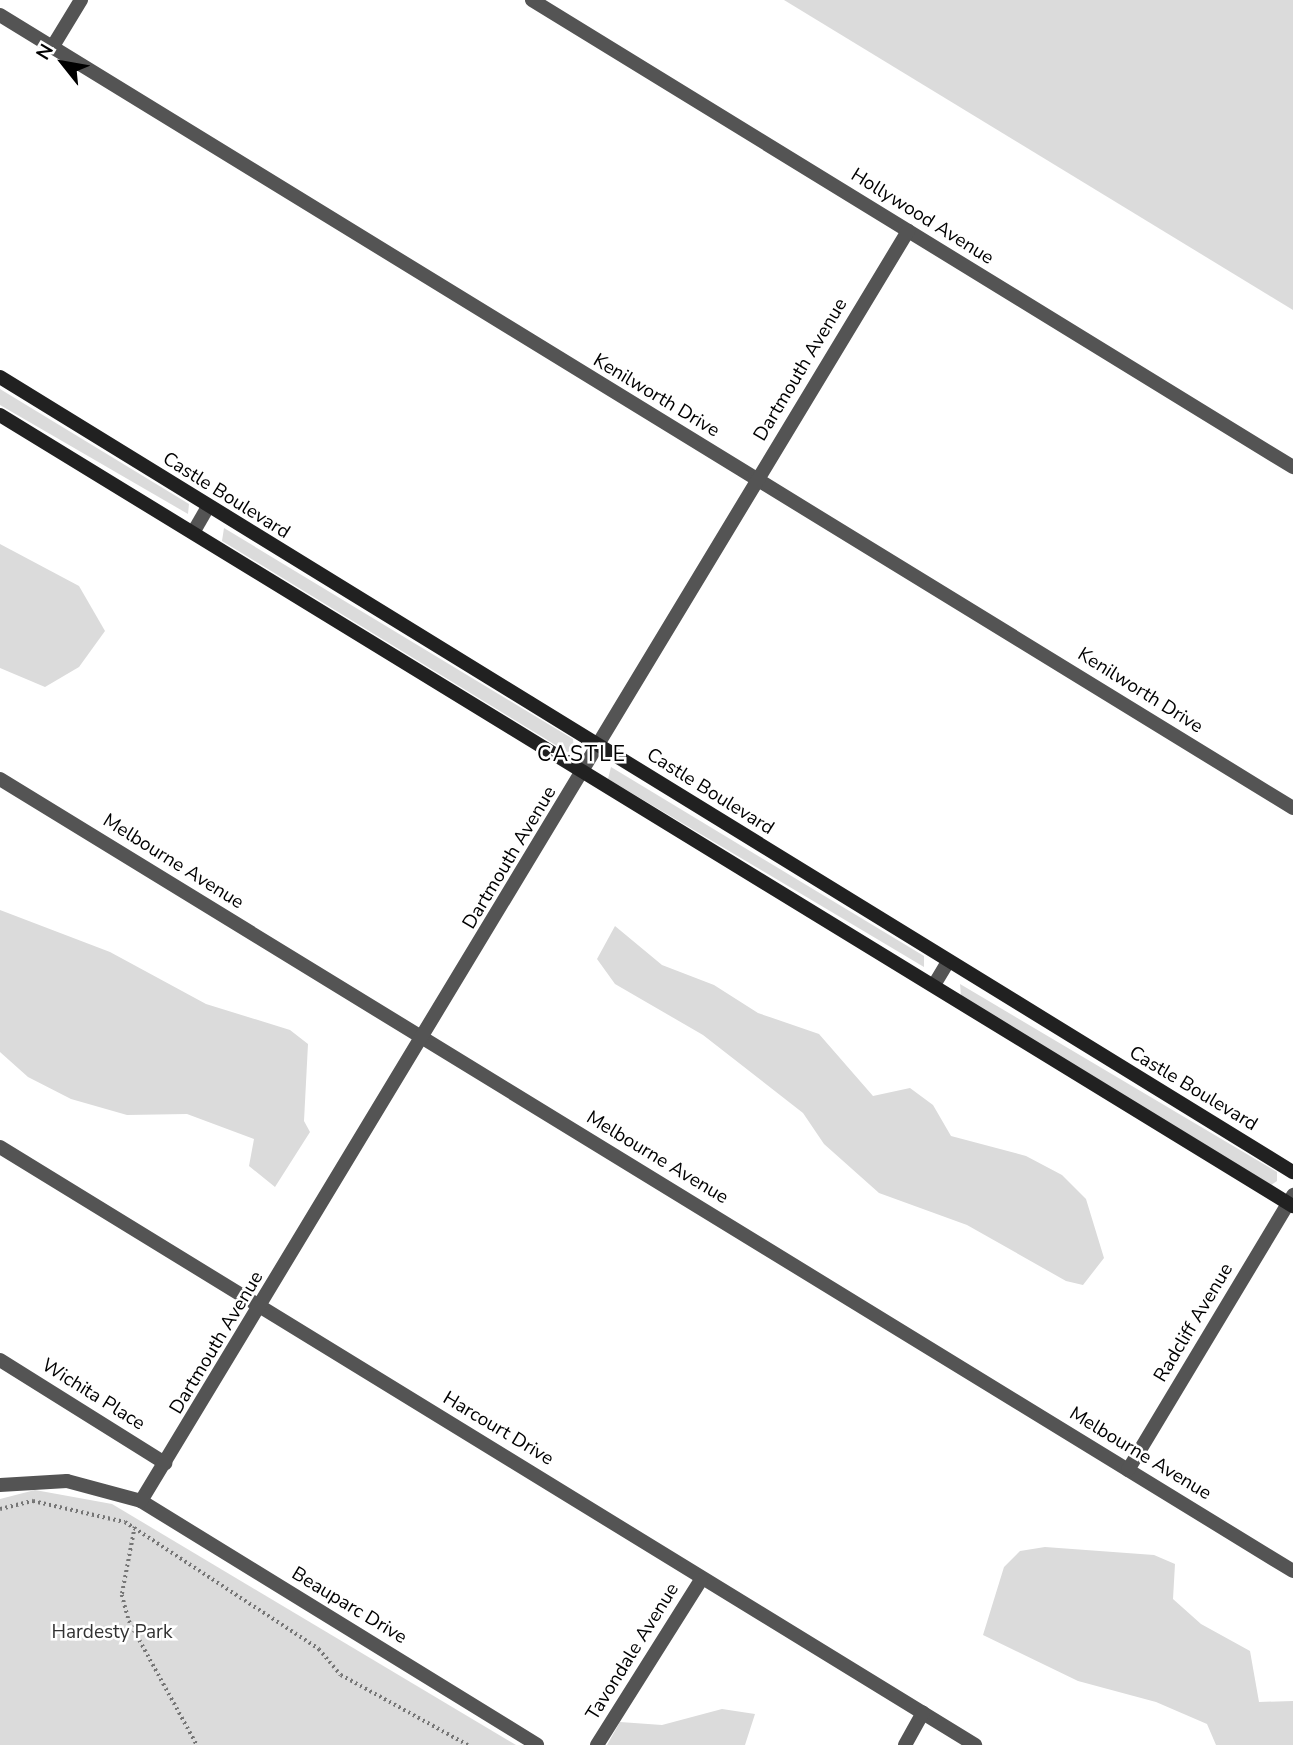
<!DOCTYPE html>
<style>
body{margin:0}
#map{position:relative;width:1293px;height:1745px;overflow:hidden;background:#fff;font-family:"Nunito Sans",sans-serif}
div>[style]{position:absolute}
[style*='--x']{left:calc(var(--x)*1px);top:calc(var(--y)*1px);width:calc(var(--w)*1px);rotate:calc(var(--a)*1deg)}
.green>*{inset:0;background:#dbdbdb}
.path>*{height:3.5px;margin-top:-1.75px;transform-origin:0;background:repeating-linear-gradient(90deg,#767676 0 2px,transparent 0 5.5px)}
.street>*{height:14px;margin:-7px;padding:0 7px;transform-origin:7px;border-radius:7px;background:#545454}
.secondary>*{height:14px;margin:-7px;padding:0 7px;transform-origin:7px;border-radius:7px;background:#212121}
span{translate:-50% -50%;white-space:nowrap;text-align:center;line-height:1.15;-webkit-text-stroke:5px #fff;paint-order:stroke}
.street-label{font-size:19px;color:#000}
.park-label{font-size:19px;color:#323232}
.neighbourhood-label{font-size:21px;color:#000;letter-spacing:2px}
.north{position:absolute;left:28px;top:28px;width:70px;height:70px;-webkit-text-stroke:5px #fff;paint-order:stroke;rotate:301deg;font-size:19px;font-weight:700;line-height:28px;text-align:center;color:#000}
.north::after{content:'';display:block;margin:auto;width:24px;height:32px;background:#000;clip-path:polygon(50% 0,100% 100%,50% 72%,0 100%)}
</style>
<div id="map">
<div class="green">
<i style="clip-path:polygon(784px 0,1293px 0,1293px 310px)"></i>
<i style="clip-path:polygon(0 389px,189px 504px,188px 514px,0 405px)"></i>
<i style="clip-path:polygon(224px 528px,573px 739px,574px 750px,567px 752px,222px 541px)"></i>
<i style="clip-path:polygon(0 544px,79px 586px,105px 631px,79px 667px,45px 687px,0 668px)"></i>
<i style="clip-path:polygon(611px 767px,924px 956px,924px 967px,608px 779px)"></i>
<i style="clip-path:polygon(0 910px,110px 952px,206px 1004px,290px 1030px,308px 1044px,304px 1121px,310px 1132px,275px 1187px,249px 1166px,254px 1139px,187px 1114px,127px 1115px,71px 1099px,28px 1077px,0 1052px)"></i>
<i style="clip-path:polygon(615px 926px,662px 965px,714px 985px,758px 1013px,819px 1034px,873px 1096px,910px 1088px,933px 1105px,951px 1136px,1026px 1156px,1062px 1175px,1086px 1199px,1104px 1258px,1083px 1285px,1066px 1281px,967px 1225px,879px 1193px,824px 1144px,803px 1113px,703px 1035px,615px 984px,597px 959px)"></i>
<i style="clip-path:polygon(960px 984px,1277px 1172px,1277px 1181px,1271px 1185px,961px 996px)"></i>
<i style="clip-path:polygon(35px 1490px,112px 1504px,516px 1745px,0 1745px,0 1499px)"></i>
<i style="clip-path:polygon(1045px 1547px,1154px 1555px,1175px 1564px,1173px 1599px,1201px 1624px,1250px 1651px,1259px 1702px,1293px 1701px,1293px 1745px,1216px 1745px,1207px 1724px,1156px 1702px,1078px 1681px,983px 1635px,1004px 1567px,1020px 1551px)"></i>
<i style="clip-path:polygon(722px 1709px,755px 1714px,745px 1745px,607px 1745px,620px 1722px,662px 1725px)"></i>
</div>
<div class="path">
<i style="--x:0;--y:1509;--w:34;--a:-14"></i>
<i style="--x:33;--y:1501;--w:94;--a:12.9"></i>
<i style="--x:125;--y:1522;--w:232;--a:33.2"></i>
<i style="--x:319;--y:1649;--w:34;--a:50"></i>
<i style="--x:341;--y:1675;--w:145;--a:28.9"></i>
<i style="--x:135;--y:1527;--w:69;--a:100.8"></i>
<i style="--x:122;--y:1595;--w:27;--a:75"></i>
<i style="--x:129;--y:1621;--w:141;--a:61.3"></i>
</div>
<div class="street">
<i style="--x:532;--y:0;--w:893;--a:31.54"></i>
<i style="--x:0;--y:15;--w:1517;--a:31.52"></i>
<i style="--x:53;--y:46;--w:54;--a:-58.7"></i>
<i style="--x:194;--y:531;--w:28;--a:-60"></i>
<i style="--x:0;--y:779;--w:1516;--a:31.49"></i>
<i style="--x:934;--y:985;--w:27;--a:-59"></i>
<i style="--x:0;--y:1147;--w:1144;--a:31.52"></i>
<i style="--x:0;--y:1360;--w:195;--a:32"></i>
<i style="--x:1128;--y:1470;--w:321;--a:-59"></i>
<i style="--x:0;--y:1485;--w:67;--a:-3.4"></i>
<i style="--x:67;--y:1481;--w:77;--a:15.1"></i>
<i style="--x:141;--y:1501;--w:465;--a:31.6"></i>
<i style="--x:141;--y:1501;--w:1484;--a:-58.87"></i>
<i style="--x:597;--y:1745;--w:195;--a:-57.8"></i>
<i style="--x:905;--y:1745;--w:37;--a:-61"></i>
</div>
<div class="secondary">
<i style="--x:0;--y:377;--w:1518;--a:31.59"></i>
<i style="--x:0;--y:415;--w:1516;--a:31.46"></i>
</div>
<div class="street-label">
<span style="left:922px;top:217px;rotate:32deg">Hollywood Avenue</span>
<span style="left:801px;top:370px;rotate:-59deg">Dartmouth Avenue</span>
<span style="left:656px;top:396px;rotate:31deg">Kenilworth Drive</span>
<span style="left:226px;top:496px;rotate:32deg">Castle Boulevard</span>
<span style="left:1140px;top:691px;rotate:32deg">Kenilworth Drive</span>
<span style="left:710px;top:792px;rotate:32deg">Castle Boulevard</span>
<span style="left:510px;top:858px;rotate:-59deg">Dartmouth Avenue</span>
<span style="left:173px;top:862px;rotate:32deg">Melbourne Avenue</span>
<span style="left:1193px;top:1089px;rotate:31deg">Castle Boulevard</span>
<span style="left:657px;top:1158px;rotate:31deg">Melbourne Avenue</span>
<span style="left:1194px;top:1323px;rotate:-59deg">Radcliff Avenue</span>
<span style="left:217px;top:1343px;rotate:-59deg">Dartmouth Avenue</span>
<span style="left:93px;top:1395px;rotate:32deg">Wichita Place</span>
<span style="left:498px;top:1429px;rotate:31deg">Harcourt Drive</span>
<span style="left:1140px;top:1454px;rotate:31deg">Melbourne Avenue</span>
<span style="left:349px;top:1606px;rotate:31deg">Beauparc Drive</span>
<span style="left:633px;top:1652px;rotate:-58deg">Tavondale Avenue</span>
</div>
<div class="park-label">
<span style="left:112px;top:1633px">Hardesty Park</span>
</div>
<div class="neighbourhood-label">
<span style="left:582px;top:754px">CASTLE</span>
</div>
<div class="north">N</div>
</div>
